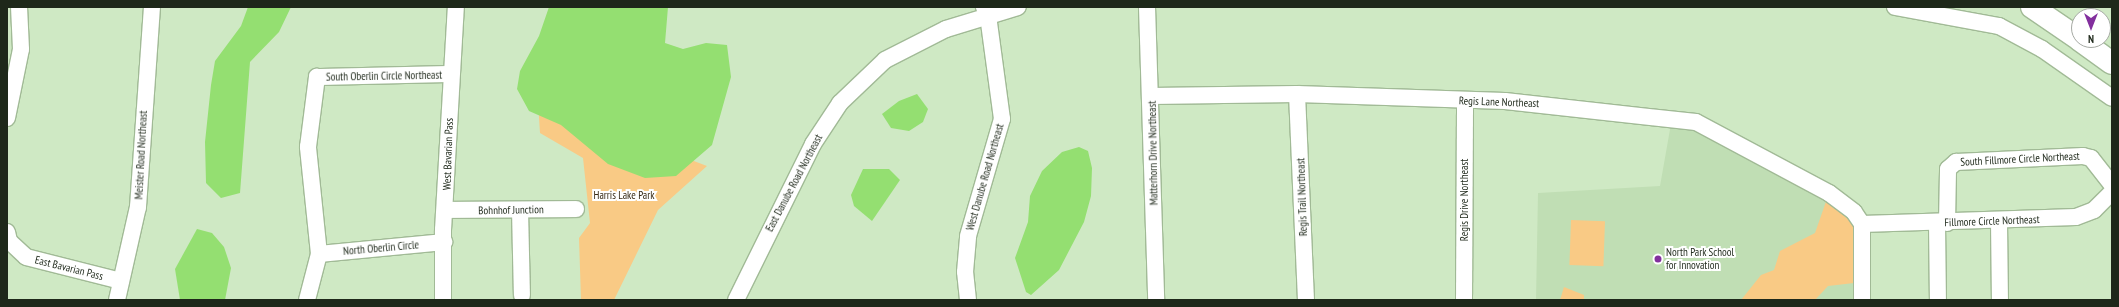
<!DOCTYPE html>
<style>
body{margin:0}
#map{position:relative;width:2119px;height:307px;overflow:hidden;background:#cfe9c4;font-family:"PT Sans Narrow",sans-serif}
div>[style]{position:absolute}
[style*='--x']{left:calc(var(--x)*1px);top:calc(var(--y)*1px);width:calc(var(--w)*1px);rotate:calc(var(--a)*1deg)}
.built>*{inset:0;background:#c0deb4}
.green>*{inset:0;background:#f9ca85;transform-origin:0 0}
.water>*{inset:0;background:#94df71}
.roads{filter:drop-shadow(1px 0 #a1ba96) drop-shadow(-1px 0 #a1ba96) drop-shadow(0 1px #a1ba96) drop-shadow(0 -1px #a1ba96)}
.minor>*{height:16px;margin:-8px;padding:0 8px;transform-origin:8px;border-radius:8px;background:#fff}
.highway>*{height:22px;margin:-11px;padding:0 11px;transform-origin:11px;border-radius:11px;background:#fff}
.dots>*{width:11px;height:11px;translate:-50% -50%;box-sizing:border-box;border:2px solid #fff;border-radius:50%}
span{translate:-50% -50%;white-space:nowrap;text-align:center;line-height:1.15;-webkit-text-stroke:4px #fff;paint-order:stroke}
.street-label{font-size:11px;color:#1e281a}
.park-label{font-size:11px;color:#372a16}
.poi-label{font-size:11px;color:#1e281a}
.left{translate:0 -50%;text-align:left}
.frame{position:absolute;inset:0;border:8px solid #1e281a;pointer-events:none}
.north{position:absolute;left:2071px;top:8px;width:40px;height:40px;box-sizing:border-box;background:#fff;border:1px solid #a5a9a3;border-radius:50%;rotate:180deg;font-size:11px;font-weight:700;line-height:16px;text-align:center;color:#1e281a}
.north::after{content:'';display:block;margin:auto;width:14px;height:18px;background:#832f9e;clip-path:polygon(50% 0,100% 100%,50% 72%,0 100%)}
</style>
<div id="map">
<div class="built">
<i style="clip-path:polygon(1672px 118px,1829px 193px,1854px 283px,1854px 300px,1536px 300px,1538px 193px,1660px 186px)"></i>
</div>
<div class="green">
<i style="clip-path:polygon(538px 102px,707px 166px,658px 210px,614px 300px,581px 300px,579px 238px,590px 223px,583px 158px,540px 133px)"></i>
<i style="clip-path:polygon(1829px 193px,1862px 224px,1854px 283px,1828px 286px,1815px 300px,1741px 300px,1761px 275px,1774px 270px,1780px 251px,1815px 233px)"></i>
<i style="left:1571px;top:220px;width:34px;height:45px;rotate:2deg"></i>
<i style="clip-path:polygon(1564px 287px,1584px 295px,1584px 300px,1560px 300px)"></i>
</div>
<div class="water">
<i style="clip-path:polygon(248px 7px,291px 7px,279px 32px,250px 62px,240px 193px,221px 198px,206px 183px,205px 142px,211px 85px,215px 61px,241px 26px)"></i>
<i style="clip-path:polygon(549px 7px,668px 7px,665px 43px,683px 49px,706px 43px,727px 45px,731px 77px,712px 145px,676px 176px,645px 178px,608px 164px,561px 125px,529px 111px,517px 89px,520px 71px,539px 36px)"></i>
<i style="clip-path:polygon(917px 94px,928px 109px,923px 122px,909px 131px,891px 128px,882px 114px,899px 101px)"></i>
<i style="clip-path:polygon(1079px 147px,1088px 151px,1092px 168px,1091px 196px,1084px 222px,1059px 270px,1031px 295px,1026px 292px,1015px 258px,1028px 222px,1030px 196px,1042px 171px,1062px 152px)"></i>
<i style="clip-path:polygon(863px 169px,889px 169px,900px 180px,872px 221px,854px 206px,851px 195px)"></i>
<i style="clip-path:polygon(197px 229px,212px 233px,224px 247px,231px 268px,225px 300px,180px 300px,175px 269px)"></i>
</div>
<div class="roads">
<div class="minor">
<i style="--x:1147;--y:7;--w:293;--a:88.2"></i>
<i style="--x:1895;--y:7;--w:106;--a:10.4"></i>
<i style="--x:1999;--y:26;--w:49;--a:28.1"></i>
<i style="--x:2042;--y:49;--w:85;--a:35"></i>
<i style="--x:1297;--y:94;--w:206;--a:87.5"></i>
<i style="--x:1151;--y:96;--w:146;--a:-0.8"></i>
<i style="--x:1297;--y:94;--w:208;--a:1.9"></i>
<i style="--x:1505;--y:101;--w:192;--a:6.3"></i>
<i style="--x:1696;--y:122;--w:151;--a:28.1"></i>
<i style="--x:1829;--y:193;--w:31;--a:37"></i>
<i style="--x:1854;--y:212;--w:14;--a:56"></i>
<i style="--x:1862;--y:224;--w:76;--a:90"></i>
<i style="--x:7;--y:118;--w:70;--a:-78.5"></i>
<i style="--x:21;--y:49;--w:42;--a:-92.7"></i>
<i style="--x:446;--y:210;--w:130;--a:-0.4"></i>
<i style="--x:520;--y:210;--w:85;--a:88.7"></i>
<i style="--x:1999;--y:222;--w:78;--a:89.3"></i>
<i style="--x:1937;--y:223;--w:77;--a:89.3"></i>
<i style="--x:1947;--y:223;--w:54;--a:-88.9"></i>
<i style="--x:1948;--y:169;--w:11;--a:-41"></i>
<i style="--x:1956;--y:162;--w:127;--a:-2.7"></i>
<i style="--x:2083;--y:156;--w:8;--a:14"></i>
<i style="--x:2091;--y:158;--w:34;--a:52"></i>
<i style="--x:1862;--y:224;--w:214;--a:-1.9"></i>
<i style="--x:2076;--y:217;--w:19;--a:-21"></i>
<i style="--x:2094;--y:210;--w:25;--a:-45"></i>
<i style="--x:7;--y:232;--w:9;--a:77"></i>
<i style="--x:9;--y:241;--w:23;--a:43"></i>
<i style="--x:26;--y:257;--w:98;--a:14.2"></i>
<i style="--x:319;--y:254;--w:126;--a:-5.5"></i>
<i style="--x:117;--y:300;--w:95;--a:-77.3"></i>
<i style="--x:138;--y:207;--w:200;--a:-86"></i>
<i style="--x:307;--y:300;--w:48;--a:-75.4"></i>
<i style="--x:319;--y:254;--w:108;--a:-95.9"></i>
<i style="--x:308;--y:147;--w:71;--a:-82.7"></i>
<i style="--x:317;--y:77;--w:134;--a:-1.3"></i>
<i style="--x:443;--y:300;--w:70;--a:-90"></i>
<i style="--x:443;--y:230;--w:223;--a:-86.7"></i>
<i style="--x:736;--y:300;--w:174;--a:-63.7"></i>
<i style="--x:813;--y:144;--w:49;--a:-56.6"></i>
<i style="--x:840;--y:103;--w:62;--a:-43.7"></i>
<i style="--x:885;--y:60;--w:68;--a:-26.9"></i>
<i style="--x:946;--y:29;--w:75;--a:-17"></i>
<i style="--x:968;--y:300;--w:28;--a:-96"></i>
<i style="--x:965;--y:272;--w:36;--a:-85"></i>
<i style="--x:968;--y:236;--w:122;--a:-73.8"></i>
<i style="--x:1002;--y:119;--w:105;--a:-97.7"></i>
<i style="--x:988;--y:15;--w:9;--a:-117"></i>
<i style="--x:1464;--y:300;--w:199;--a:-89.7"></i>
</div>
<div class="highway">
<i style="--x:2032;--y:7;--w:57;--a:34.2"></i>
<i style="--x:2080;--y:40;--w:39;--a:36"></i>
</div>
</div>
<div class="dots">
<i style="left:1658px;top:259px;background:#832f9e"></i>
</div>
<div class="street-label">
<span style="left:384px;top:76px;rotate:-1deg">South Oberlin Circle Northeast</span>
<span style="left:1499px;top:102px;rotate:2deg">Regis Lane Northeast</span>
<span style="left:1153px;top:153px;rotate:-91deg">Matterhorn Drive Northeast</span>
<span style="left:448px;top:154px;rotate:-88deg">West Bavarian Pass</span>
<span style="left:141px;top:155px;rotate:-87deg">Meister Road Northeast</span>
<span style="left:2020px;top:159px;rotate:-3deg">South Fillmore Circle Northeast</span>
<span style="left:985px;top:177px;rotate:-74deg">West Danube Road Northeast</span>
<span style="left:794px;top:183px;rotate:-62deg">East Danube Road Northeast</span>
<span style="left:1302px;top:197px;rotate:-92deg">Regis Trail Northeast</span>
<span style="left:1464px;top:200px;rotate:-90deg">Regis Drive Northeast</span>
<span style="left:511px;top:210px;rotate:-1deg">Bohnhof Junction</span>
<span style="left:1992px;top:221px;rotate:-2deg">Fillmore Circle Northeast</span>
<span style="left:381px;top:248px;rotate:-5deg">North Oberlin Circle</span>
<span style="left:69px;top:268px;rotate:14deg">East Bavarian Pass</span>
</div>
<div class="park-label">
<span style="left:624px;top:195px">Harris Lake Park</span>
</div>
<div class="poi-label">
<span class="left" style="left:1666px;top:259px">North Park School<br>for Innovation</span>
</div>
<div class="frame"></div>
<div class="north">N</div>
</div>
